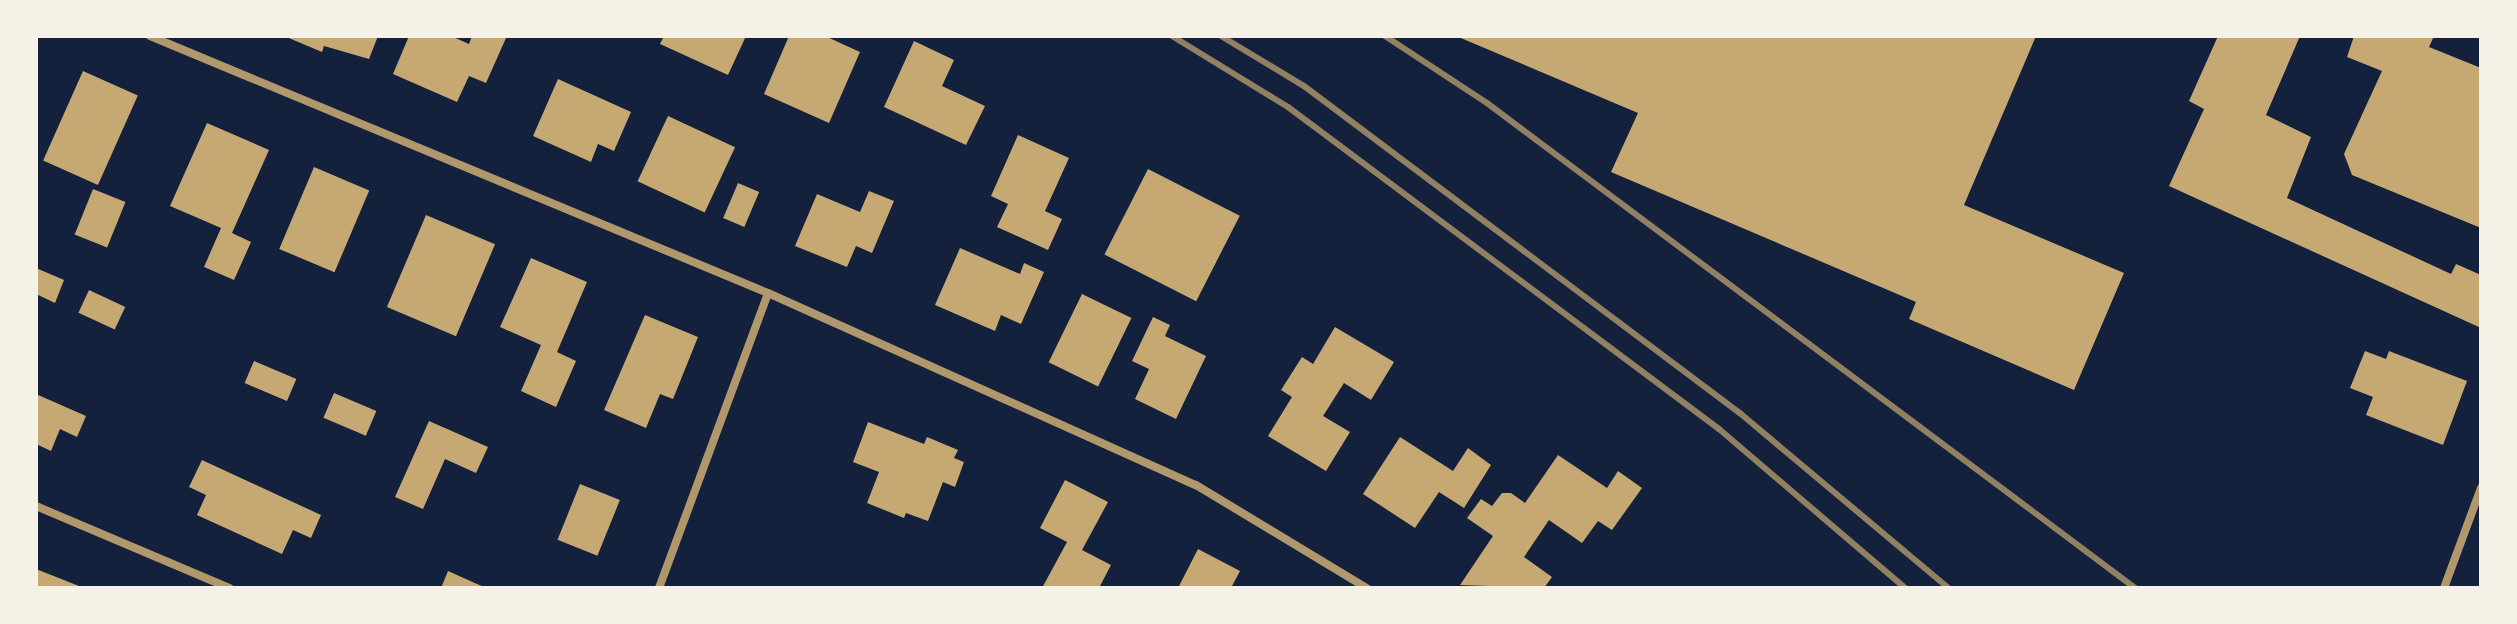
<!DOCTYPE html>
<style>
body{margin:0}
#map{position:relative;width:2517px;height:624px;overflow:hidden;background:#14213d;font-family:Overpass,sans-serif}
div>[style]{position:absolute}
[style*='--x']{left:calc(var(--x)*1px);top:calc(var(--y)*1px);width:calc(var(--w)*1px);rotate:calc(var(--a)*1deg)}
.building>*{inset:0;background:#c6a872;transform-origin:0 0}
.minor>*{height:8px;margin:-4px;padding:0 4px;transform-origin:4px;border-radius:4px;background:#b1986c}
.rail>*{height:6px;margin:-3px;padding:0 3px;transform-origin:3px;border-radius:3px;background:#918062}
span{translate:-50% -50%;white-space:nowrap;text-align:center;line-height:1.15;-webkit-text-stroke:7px #f6f1e7;paint-order:stroke}
.frame{position:absolute;inset:0;border:38px solid #f6f1e7;pointer-events:none}
</style>
<div id="map">
<div class="building">
<i style="clip-path:polygon(284px 36px,378px 36px,369px 59px,324px 46px,322px 52px)"></i>
<i style="clip-path:polygon(409px 36px,451px 36px,469px 44px,472px 36px,506px 38px,486px 83px,469px 76px,457px 102px,393px 74px)"></i>
<i style="clip-path:polygon(664px 36px,746px 36px,728px 75px,660px 44px)"></i>
<i style="clip-path:polygon(789px 36px,825px 36px,860px 52px,829px 123px,764px 94px)"></i>
<i style="clip-path:polygon(1456px 36px,2036px 36px,1964px 205px,2124px 273px,2074px 390px,1909px 319px,1916px 302px,1611px 172px,1638px 113px)"></i>
<i style="clip-path:polygon(2218px 36px,2300px 36px,2266px 115px,2311px 137px,2287px 198px,2451px 274px,2456px 264px,2481px 275px,2481px 328px,2169px 186px,2204px 109px,2189px 101px)"></i>
<i style="clip-path:polygon(2354px 36px,2434px 36px,2429px 47px,2481px 68px,2481px 228px,2352px 175px,2344px 154px,2382px 71px,2347px 57px)"></i>
<i style="clip-path:polygon(914px 41px,954px 60px,942px 86px,985px 106px,966px 145px,884px 107px)"></i>
<i style="left:83px;top:71px;width:60px;height:98px;rotate:24deg"></i>
<i style="clip-path:polygon(558px 79px,631px 112px,614px 151px,598px 144px,591px 162px,533px 136px)"></i>
<i style="left:668px;top:116px;width:74px;height:72px;rotate:25deg"></i>
<i style="clip-path:polygon(207px 123px,269px 150px,232px 233px,251px 242px,234px 280px,204px 267px,221px 228px,170px 206px)"></i>
<i style="clip-path:polygon(1018px 135px,1069px 158px,1045px 211px,1062px 219px,1048px 250px,997px 227px,1008px 204px,991px 196px)"></i>
<i style="left:314px;top:167px;width:60px;height:89px;rotate:23deg"></i>
<i style="left:1148px;top:169px;width:103px;height:96px;rotate:27deg"></i>
<i style="left:738px;top:183px;width:23px;height:38px;rotate:23deg"></i>
<i style="left:93px;top:189px;width:35px;height:49px;rotate:22deg"></i>
<i style="clip-path:polygon(869px 191px,894px 201px,872px 253px,856px 246px,847px 267px,795px 246px,817px 194px,860px 212px)"></i>
<i style="left:426px;top:215px;width:75px;height:100px;rotate:23deg"></i>
<i style="clip-path:polygon(960px 248px,1020px 274px,1024px 263px,1044px 272px,1021px 324px,1001px 315px,995px 331px,935px 305px)"></i>
<i style="clip-path:polygon(531px 258px,587px 282px,557px 352px,576px 361px,556px 407px,521px 391px,541px 345px,500px 327px)"></i>
<i style="clip-path:polygon(36px 268px,64px 280px,55px 303px,36px 294px)"></i>
<i style="left:89px;top:290px;width:40px;height:25px;rotate:25deg"></i>
<i style="left:1082px;top:294px;width:55px;height:76px;rotate:26deg"></i>
<i style="clip-path:polygon(645px 315px,698px 337px,673px 399px,660px 394px,646px 428px,604px 410px)"></i>
<i style="clip-path:polygon(1153px 317px,1170px 325px,1165px 336px,1206px 356px,1176px 419px,1135px 399px,1149px 369px,1132px 361px)"></i>
<i style="clip-path:polygon(1335px 327px,1394px 362px,1371px 400px,1344px 383px,1323px 416px,1350px 432px,1326px 471px,1268px 436px,1292px 397px,1281px 390px,1302px 357px,1313px 364px)"></i>
<i style="clip-path:polygon(2365px 351px,2386px 359px,2389px 351px,2467px 381px,2443px 445px,2366px 415px,2373px 397px,2350px 388px)"></i>
<i style="left:254px;top:361px;width:46px;height:24px;rotate:23deg"></i>
<i style="left:334px;top:393px;width:46px;height:27px;rotate:23deg"></i>
<i style="clip-path:polygon(36px 394px,86px 416px,77px 437px,60px 429px,51px 451px,36px 444px)"></i>
<i style="clip-path:polygon(429px 421px,488px 447px,476px 473px,445px 459px,423px 509px,395px 497px)"></i>
<i style="clip-path:polygon(868px 422px,924px 444px,927px 437px,958px 450px,954px 458px,964px 462px,955px 487px,943px 482px,928px 521px,906px 513px,904px 518px,867px 503px,879px 472px,853px 462px)"></i>
<i style="clip-path:polygon(1400px 437px,1453px 471px,1468px 448px,1491px 465px,1464px 508px,1439px 492px,1415px 528px,1363px 494px)"></i>
<i style="clip-path:polygon(1558px 455px,1607px 488px,1618px 471px,1642px 488px,1612px 530px,1598px 521px,1582px 543px,1549px 520px,1524px 557px,1552px 577px,1544px 588px,1460px 585px,1493px 536px,1467px 518px,1481px 499px,1492px 506px,1502px 493px,1511px 493px,1525px 503px)"></i>
<i style="clip-path:polygon(202px 460px,321px 515px,311px 538px,293px 530px,282px 554px,197px 515px,206px 495px,189px 487px)"></i>
<i style="clip-path:polygon(1065px 480px,1108px 502px,1082px 550px,1111px 565px,1099px 588px,1042px 588px,1067px 542px,1040px 528px)"></i>
<i style="left:580px;top:484px;width:43px;height:60px;rotate:22deg"></i>
<i style="clip-path:polygon(1198px 549px,1240px 571px,1231px 588px,1178px 588px)"></i>
<i style="clip-path:polygon(36px 569px,84px 588px,36px 588px)"></i>
<i style="clip-path:polygon(448px 571px,486px 588px,441px 588px)"></i>
</div>
<div class="minor">
<i style="--x:150;--y:36;--w:669;--a:22.58"></i>
<i style="--x:768;--y:293;--w:469;--a:24.2"></i>
<i style="--x:1196;--y:485;--w:200;--a:31.1"></i>
<i style="--x:36;--y:506;--w:210;--a:23"></i>
<i style="--x:659;--y:588;--w:314;--a:-69.7"></i>
<i style="--x:2444;--y:588;--w:107;--a:-69.7"></i>
</div>
<div class="rail">
<i style="--x:1172;--y:36;--w:136;--a:31.5"></i>
<i style="--x:1288;--y:107;--w:538;--a:36.76"></i>
<i style="--x:1719;--y:429;--w:245;--a:40.5"></i>
<i style="--x:1221;--y:36;--w:97;--a:31.1"></i>
<i style="--x:1304;--y:86;--w:546;--a:36.89"></i>
<i style="--x:1741;--y:414;--w:270;--a:40"></i>
<i style="--x:1385;--y:36;--w:122;--a:33.3"></i>
<i style="--x:1487;--y:103;--w:809;--a:36.81"></i>
</div>
<div class="frame"></div>
</div>
